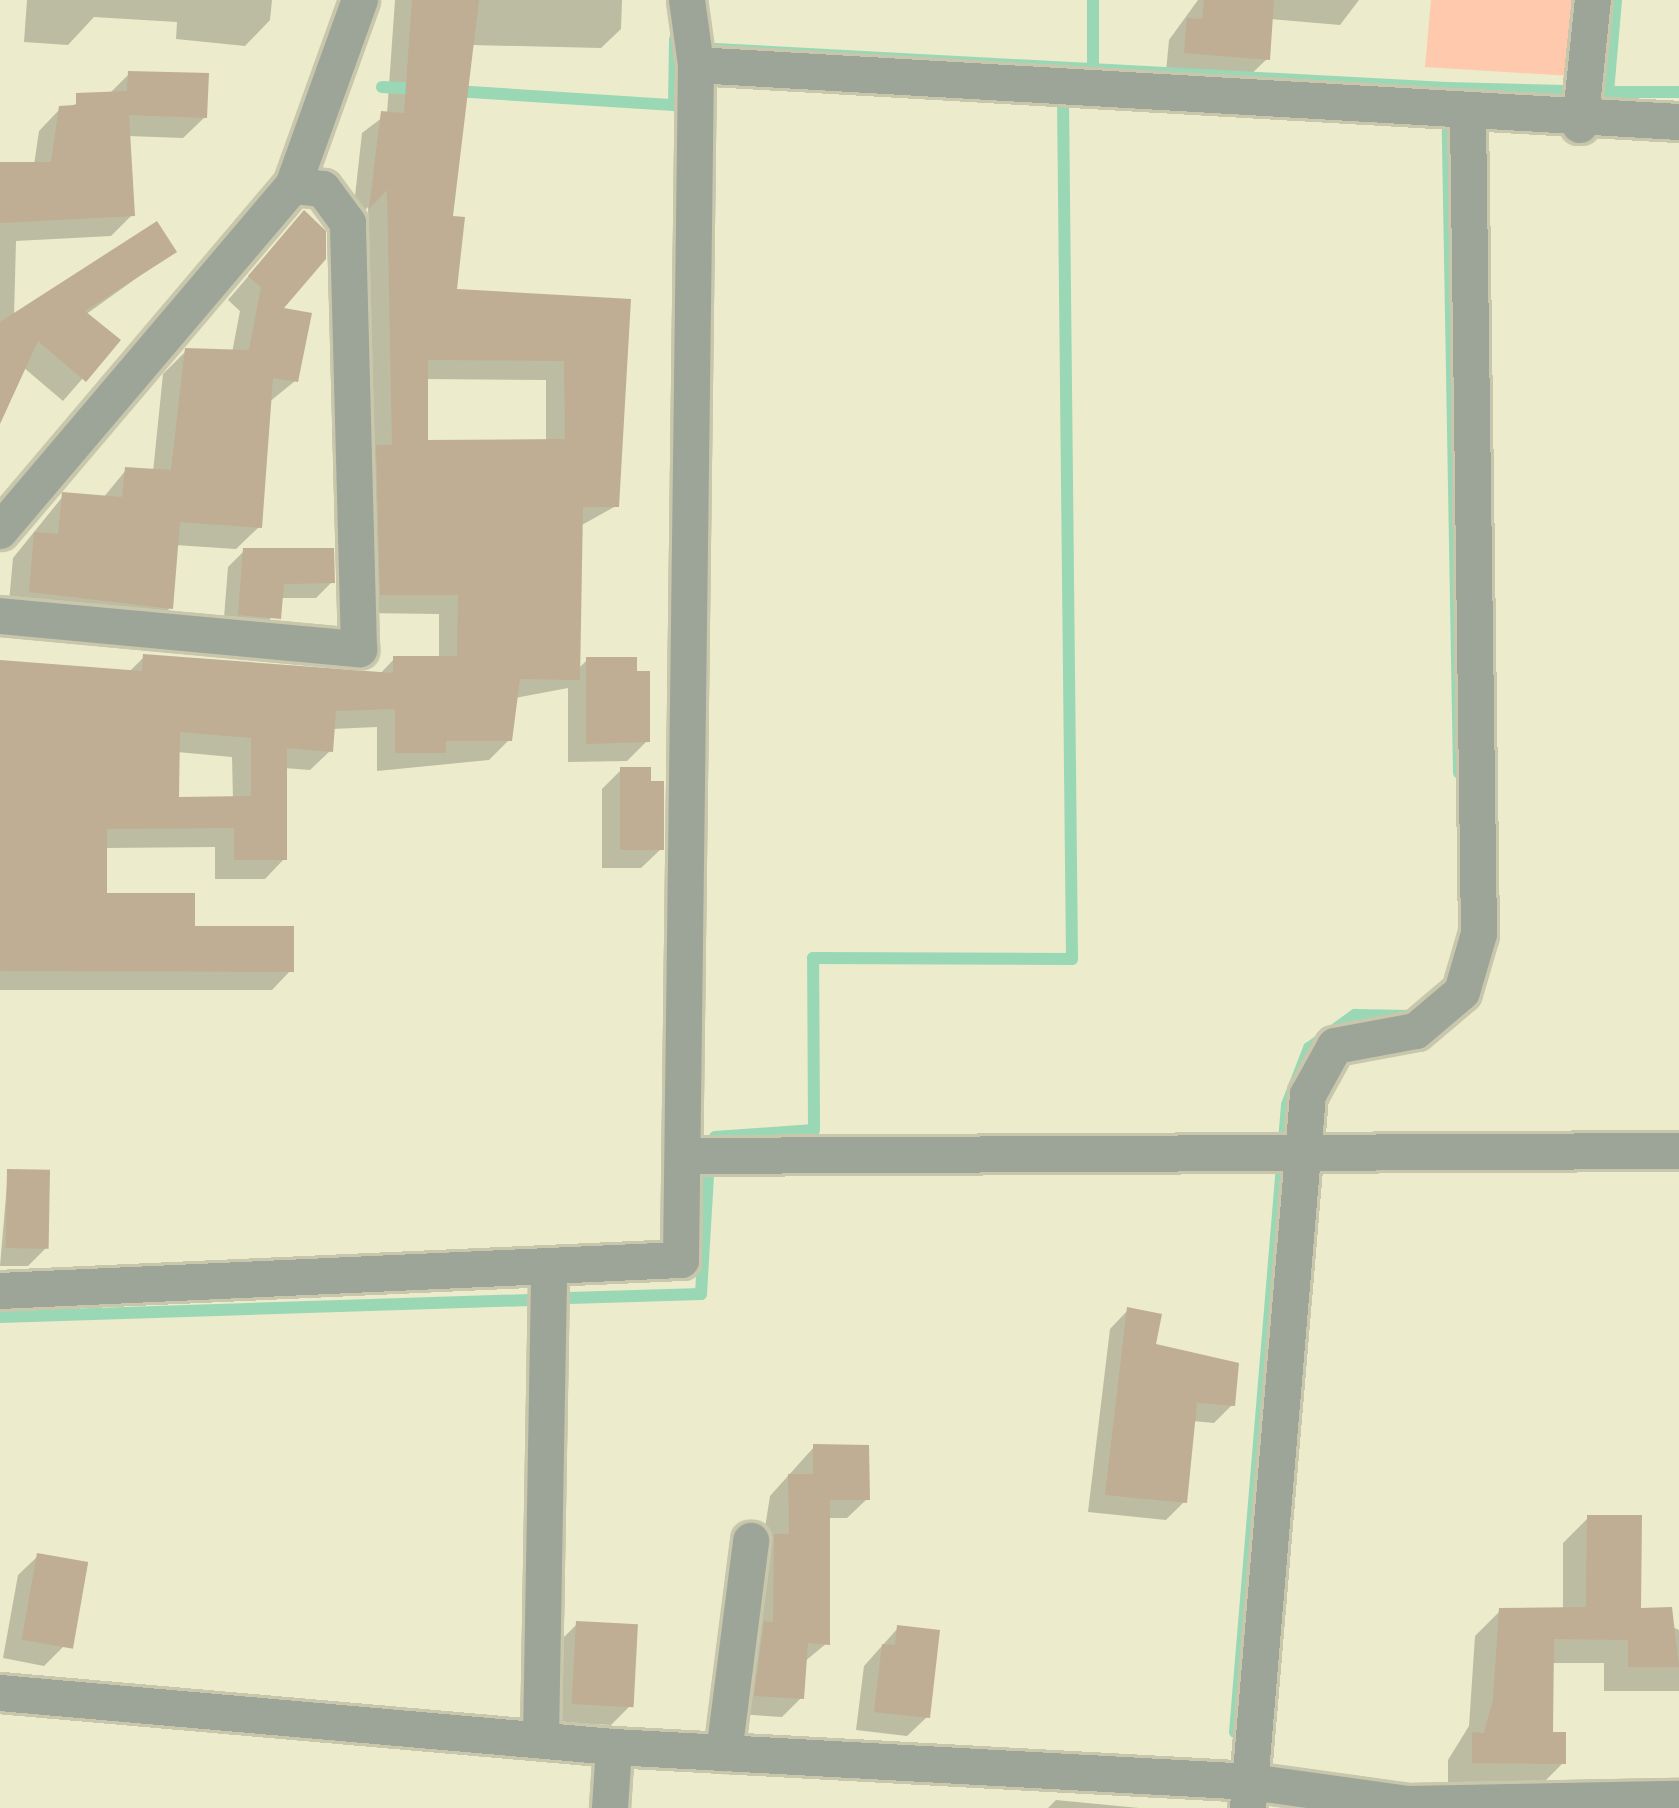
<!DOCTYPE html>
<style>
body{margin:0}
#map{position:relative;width:1679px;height:1808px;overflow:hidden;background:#ecebcc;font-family:"Archivo Narrow",sans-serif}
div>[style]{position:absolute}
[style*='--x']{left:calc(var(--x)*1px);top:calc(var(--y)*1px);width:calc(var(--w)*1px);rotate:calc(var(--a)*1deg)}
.green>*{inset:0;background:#fec9ad}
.shadow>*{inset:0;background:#0003}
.stream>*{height:12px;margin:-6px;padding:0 6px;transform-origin:6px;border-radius:6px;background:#9ad7b5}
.building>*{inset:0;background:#bfad94;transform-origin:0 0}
.roads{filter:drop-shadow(3px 0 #c8c7ab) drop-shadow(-3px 0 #c8c7ab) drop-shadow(0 3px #c8c7ab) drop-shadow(0 -3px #c8c7ab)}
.minor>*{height:36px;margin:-18px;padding:0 18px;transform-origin:18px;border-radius:18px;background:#9da498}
span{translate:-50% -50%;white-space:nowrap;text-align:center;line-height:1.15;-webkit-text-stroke:12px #fff;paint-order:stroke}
</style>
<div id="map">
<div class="green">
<i style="clip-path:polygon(1431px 0,1579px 0,1571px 76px,1425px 67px)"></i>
</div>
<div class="shadow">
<i style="clip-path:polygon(27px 0,272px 0,270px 20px,245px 46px,176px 39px,177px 22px,94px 17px,68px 45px,24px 42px)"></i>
<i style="clip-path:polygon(evenodd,395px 0,622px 0,621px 29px,601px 48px,472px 45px,450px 219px,453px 292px,628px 302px,616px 506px,580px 526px,577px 670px,587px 660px,647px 741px,627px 761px,568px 762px,568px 688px,515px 698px,509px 740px,489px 760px,377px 771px,377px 727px,332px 729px,330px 751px,310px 770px,284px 768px,284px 859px,265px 879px,215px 879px,215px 847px,104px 848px,104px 896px,291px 970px,272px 990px,0 990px,0 663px,128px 673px,144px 657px,379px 675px,394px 659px,439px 659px,439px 614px,362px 613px,358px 468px,374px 452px,368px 207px,352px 223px,362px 133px,387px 114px,395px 0,425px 379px,546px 380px,546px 442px,425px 443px,425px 379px,395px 0,177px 752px,232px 757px,233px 800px,176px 800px,177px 752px)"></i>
<i style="clip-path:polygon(1198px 0,1359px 0,1340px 25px,1270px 19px,1267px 59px,1247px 78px,1166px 72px,1169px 40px)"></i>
<i style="clip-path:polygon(129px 74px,205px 117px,183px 138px,128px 136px,132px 215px,111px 236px,16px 241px,14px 316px,173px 252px,85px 315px,116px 340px,63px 401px,23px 367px,0 409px,0 165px,34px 165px,39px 131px,60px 109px,109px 94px)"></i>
<i style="clip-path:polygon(282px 237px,279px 310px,295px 381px,268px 403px,259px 527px,236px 549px,175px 545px,170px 608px,147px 630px,8px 613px,13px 558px,64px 495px,103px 498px,126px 470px,153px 472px,163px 374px,186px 351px,232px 353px,240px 311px,228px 300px)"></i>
<i style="clip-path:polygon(244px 551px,332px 582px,316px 598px,280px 598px,263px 634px,223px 630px,228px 567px)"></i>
<i style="clip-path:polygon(621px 770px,648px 784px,661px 849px,641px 868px,602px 868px,602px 789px)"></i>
<i style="clip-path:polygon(8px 1172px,47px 1247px,28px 1266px,0 1266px)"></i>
<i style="clip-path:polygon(1128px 1310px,1152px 1347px,1232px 1405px,1214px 1423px,1193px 1421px,1184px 1502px,1166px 1520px,1088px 1512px,1110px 1329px)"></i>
<i style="clip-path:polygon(814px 1447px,867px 1499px,847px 1518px,827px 1518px,827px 1643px,804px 1662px,801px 1698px,782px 1717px,736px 1714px,770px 1496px)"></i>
<i style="clip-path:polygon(1588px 1518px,1638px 1611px,1679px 1630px,1679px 1691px,1604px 1691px,1604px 1663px,1551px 1663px,1550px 1735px,1563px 1763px,1538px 1788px,1448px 1787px,1448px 1760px,1469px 1726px,1475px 1636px,1500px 1611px,1563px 1610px,1563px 1543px)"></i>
<i style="clip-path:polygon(38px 1556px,64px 1646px,44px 1666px,3px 1658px,18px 1575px)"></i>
<i style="clip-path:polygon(577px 1624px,630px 1706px,611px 1725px,553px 1722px,557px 1644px)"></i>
<i style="clip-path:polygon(898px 1628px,927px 1717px,907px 1736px,856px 1730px,864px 1666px)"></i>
<i style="clip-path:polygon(1056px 1800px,1139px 1808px,1048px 1808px)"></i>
</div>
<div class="stream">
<i style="--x:1093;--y:0;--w:68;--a:90"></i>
<i style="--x:696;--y:48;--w:752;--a:3.05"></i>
<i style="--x:382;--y:87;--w:40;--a:2.9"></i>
<i style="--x:455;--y:91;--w:219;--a:3.7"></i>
<i style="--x:674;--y:105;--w:66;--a:-89.1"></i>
<i style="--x:1608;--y:92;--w:71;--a:0"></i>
<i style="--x:1459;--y:773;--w:685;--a:-91"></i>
<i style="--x:1447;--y:88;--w:161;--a:1.4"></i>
<i style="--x:1608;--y:92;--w:92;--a:-85"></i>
<i style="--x:715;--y:1137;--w:99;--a:-4"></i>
<i style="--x:814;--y:1130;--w:172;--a:-90.3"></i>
<i style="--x:813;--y:958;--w:259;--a:0.2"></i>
<i style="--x:1072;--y:959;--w:856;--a:-90.6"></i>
<i style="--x:569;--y:1298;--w:132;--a:-1.7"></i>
<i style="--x:701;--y:1294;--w:118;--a:-86.6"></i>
<i style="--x:0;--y:1317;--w:530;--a:-1.84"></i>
<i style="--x:1235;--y:1732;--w:629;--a:-85.26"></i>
<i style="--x:1287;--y:1105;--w:61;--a:-68.9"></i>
<i style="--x:1309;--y:1048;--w:57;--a:-35.7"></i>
<i style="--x:1355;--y:1015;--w:56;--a:1"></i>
</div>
<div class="building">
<i style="clip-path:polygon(evenodd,412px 0,479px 0,453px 216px,465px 217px,457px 289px,631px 299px,619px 507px,583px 507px,580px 680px,520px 679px,512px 741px,446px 741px,446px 753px,395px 753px,395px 709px,336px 711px,333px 752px,287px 748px,287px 860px,234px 860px,234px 828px,107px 829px,107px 893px,195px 893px,195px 926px,294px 926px,294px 972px,0 971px,0 660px,142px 671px,143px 654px,393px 673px,393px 656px,457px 656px,458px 595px,380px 595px,376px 445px,392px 445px,387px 190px,369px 209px,381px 111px,404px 113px,412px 0,428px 360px,564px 361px,565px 439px,428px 440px,428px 360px,412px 0,180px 732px,251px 738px,251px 796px,179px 797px,180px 732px)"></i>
<i style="clip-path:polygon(1204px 0,1274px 0,1270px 60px,1184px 53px,1187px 18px,1202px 19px)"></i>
<i style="clip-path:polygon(128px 71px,209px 73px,207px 118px,129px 115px,135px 216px,0 223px,0 162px,51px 162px,59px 106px,76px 105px,76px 93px,127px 91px)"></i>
<i style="clip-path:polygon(304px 210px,326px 231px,326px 259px,284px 308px,312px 313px,298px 382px,273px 378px,262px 528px,180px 522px,173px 609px,29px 592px,34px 532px,58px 534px,62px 492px,122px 497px,125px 467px,171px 470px,185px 348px,249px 350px,261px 287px,248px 276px)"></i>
<i style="clip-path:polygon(157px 221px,177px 252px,85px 311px,121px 340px,86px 382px,38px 341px,0 424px,0 322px)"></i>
<i style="clip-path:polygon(243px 548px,334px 548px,335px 583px,284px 584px,281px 619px,238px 615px)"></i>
<i style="clip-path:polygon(586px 657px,637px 657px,637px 671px,650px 671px,650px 742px,586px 744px)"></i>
<i style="clip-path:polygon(620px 767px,651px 767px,651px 781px,664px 781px,664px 850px,620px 850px)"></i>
<i style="left:7px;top:1169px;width:43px;height:79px;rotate:1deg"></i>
<i style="clip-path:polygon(1127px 1307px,1162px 1314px,1156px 1344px,1239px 1363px,1235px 1406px,1197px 1403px,1187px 1503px,1105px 1495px)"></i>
<i style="clip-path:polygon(813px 1444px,869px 1445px,870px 1500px,830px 1500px,830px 1645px,808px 1643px,804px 1699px,754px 1696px,764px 1621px,773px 1622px,774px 1534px,789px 1534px,788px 1474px,813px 1474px)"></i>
<i style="clip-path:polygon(1587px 1515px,1642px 1515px,1641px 1608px,1672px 1607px,1679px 1667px,1628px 1667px,1628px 1640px,1554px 1639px,1553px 1732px,1566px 1732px,1566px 1764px,1472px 1763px,1472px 1732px,1484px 1733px,1493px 1699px,1499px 1608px,1586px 1607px)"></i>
<i style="left:37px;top:1553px;width:52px;height:88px;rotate:10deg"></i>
<i style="left:576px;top:1621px;width:62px;height:83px;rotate:3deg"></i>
<i style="clip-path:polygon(897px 1625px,940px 1630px,930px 1718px,874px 1712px,882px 1644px,895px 1645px)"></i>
</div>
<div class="roads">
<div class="minor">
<i style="--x:696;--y:65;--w:985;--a:3.32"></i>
<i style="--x:1580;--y:125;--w:126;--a:-84.1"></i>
<i style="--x:0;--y:531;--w:453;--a:-49.7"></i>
<i style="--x:293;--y:186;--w:198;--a:-70.2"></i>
<i style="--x:0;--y:616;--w:361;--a:5.3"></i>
<i style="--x:359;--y:649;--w:426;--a:-91.5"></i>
<i style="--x:348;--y:223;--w:42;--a:-126.3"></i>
<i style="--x:323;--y:189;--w:30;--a:-174"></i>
<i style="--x:685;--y:1156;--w:994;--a:-0.29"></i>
<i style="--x:0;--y:1291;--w:682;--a:-2.61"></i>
<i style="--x:681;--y:1260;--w:1195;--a:-89.28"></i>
<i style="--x:696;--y:65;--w:66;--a:-97.9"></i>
<i style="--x:0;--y:1693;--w:616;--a:5.03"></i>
<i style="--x:614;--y:1747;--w:638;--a:3.14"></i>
<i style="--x:1251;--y:1782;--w:159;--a:8"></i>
<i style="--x:1408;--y:1804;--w:271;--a:-1.1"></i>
<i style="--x:541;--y:1738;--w:466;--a:-89"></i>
<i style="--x:724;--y:1753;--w:214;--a:-82.7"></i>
<i style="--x:610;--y:1808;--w:61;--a:-86.2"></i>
<i style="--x:1248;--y:1808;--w:716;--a:-85.19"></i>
<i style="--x:1308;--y:1095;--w:56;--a:-61.1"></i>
<i style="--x:1335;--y:1046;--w:82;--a:-10.5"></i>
<i style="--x:1416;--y:1031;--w:60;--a:-40.3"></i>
<i style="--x:1462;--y:992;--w:60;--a:-73.7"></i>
<i style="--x:1479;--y:934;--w:817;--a:-90.77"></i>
</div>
</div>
</div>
